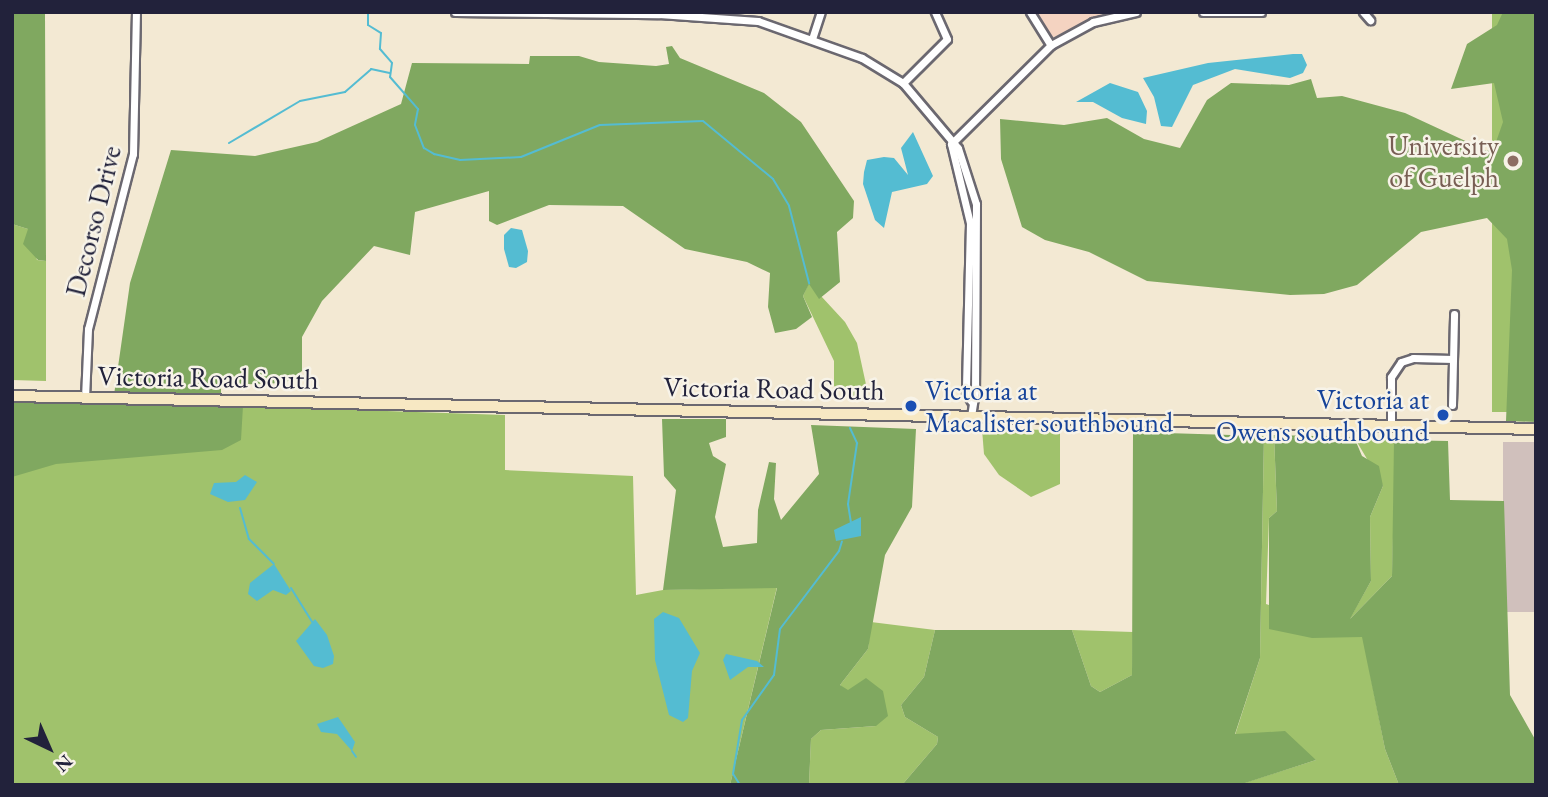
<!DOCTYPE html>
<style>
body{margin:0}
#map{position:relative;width:1548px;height:797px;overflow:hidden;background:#f3e9d3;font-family:"EB Garamond",serif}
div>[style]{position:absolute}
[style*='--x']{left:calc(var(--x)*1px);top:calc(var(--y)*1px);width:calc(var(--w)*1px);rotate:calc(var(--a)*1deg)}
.built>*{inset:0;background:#f4d3c1}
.industrial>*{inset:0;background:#d0c0bc;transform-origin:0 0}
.green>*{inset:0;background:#a0c26c;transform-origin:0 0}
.forest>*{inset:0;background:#80a860}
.water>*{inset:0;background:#54bcd2}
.stream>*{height:2px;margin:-1px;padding:0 1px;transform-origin:1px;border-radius:1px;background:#54bcd2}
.roads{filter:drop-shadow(2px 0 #6b6870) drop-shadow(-2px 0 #6b6870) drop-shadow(0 2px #6b6870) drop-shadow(0 -2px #6b6870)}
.street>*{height:7px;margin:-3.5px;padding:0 3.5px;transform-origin:3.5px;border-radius:3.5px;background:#fff}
.secondary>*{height:10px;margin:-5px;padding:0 5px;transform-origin:5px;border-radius:5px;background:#f7e8c3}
.dots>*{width:19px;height:19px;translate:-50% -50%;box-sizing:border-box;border:4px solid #f7f3e8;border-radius:50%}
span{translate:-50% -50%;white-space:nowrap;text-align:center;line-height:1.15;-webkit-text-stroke:5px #f7f3e8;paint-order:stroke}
.education-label{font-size:28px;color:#785e54}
.right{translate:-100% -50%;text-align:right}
.street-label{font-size:28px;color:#22223b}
.transit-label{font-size:28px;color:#164399}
.left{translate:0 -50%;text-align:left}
.frame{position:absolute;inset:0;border:14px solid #22223b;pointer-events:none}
.north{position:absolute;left:14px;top:713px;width:70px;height:70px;-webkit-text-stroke:5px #f7f3e8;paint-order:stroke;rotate:136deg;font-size:19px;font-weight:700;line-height:28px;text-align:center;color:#22223b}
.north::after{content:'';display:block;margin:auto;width:24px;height:32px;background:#22223b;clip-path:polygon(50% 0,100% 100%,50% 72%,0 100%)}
</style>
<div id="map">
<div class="built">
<i style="clip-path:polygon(1036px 12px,1107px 12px,1052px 38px)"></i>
</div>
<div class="industrial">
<i style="left:1503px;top:442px;width:33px;height:170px"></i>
</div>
<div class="green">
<i style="left:1492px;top:12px;width:44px;height:400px"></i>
<i style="clip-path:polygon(12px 224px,28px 229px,37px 260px,46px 261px,46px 381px,12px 380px)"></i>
<i style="clip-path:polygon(809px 283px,845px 322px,857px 343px,867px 389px,850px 398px,834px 386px,834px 361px,803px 296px)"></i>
<i style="clip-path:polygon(243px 406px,505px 415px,505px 470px,633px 476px,636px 595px,663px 590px,777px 587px,730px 785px,12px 785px,12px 463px,225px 443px)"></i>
<i style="clip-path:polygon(982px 429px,1060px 430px,1060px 484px,1031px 497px,999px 475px,984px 454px)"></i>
<i style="clip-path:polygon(1274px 435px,1277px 511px,1269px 518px,1266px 604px,1363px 637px,1385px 749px,1399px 785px,1238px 785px,1316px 760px,1235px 735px,1260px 658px,1264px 436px)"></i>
<i style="clip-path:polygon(1354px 437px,1394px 440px,1394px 498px,1392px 576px,1349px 620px,1371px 581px,1370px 517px,1383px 486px)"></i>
<i style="clip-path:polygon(871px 622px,935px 630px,924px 677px,901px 705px,905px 717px,938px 737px,937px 744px,902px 785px,809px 785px,811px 739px,821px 730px,876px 726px,840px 685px,868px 649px)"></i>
<i style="clip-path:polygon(1072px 630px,1133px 632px,1132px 675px,1100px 692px,1091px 686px)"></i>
</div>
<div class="forest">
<i style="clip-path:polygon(12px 12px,45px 12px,46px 261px,38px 260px,23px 244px,28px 229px,12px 224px)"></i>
<i style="clip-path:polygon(1503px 12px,1536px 12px,1536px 422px,1506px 421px,1512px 270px,1507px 239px,1487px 218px,1421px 232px,1357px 285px,1324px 294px,1290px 295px,1147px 281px,1089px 252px,1045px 240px,1022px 227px,1001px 159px,1000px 119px,1064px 125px,1107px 118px,1144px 139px,1180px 148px,1207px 100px,1231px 83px,1289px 85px,1311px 79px,1317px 98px,1342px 96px,1405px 113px,1487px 151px,1496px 142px,1503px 122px,1494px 83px,1451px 89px,1467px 44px,1497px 25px)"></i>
<i style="clip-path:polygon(672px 46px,680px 58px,764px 93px,801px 122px,854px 201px,853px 218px,837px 232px,840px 282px,819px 299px,809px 284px,803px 296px,812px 317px,796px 329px,775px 333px,768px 307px,770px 273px,747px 262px,685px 249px,623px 206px,549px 205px,497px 225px,489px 221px,489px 191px,415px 212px,410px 255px,374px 246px,322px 301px,302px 337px,302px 371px,285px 383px,221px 385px,221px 406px,243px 406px,241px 440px,222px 450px,56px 464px,12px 477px,12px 401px,113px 402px,130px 283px,171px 150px,255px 156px,317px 142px,401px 104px,412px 63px,529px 64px,530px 56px,579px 56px,599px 62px,656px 66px,669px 64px,666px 47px)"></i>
<i style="clip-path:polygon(662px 419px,726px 419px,726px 437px,709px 443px,713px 456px,726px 464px,715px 517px,723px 547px,757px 543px,758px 510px,769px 462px,776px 463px,774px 499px,781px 520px,819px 474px,811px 425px,916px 429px,912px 507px,885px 555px,868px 649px,840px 685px,848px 690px,866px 678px,883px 691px,888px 716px,876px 726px,821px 730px,811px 739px,809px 785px,730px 785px,777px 588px,663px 590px,676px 490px,664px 476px)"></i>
<i style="clip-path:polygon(1133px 432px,1264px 436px,1260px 658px,1235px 734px,1285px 731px,1316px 760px,1239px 785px,902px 785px,937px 744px,938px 737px,905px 717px,901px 705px,924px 677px,935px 630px,1072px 630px,1091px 686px,1100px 692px,1132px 675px)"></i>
<i style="clip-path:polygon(1274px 435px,1354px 437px,1362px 456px,1379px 466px,1383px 486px,1370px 517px,1371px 581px,1350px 619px,1392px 576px,1394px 440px,1448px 441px,1450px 500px,1504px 501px,1510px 695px,1536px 741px,1536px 785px,1399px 785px,1385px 749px,1362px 637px,1312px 638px,1269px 629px,1269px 518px,1277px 511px)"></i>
</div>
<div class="water">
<i style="clip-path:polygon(1293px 54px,1302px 54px,1307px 65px,1303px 73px,1290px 78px,1235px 69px,1193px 85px,1172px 127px,1161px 126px,1154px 97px,1143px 78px,1208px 63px)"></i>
<i style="clip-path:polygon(1110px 83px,1138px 92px,1147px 111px,1146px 124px,1122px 118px,1093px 102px,1076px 102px)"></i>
<i style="clip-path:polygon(913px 132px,933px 176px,927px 184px,892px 192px,884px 228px,875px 220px,863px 184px,864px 172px,867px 160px,884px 157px,894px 158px,908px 175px,901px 148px)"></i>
<i style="clip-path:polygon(511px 228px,522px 230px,528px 251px,527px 262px,516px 268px,509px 267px,504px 249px,504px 235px)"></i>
<i style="clip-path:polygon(245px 475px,257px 482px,245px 500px,228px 502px,210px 494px,214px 483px,236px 482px)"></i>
<i style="clip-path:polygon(861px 517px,861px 536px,836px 541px,834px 530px)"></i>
<i style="clip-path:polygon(274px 564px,291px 591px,286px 595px,273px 590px,257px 601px,248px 594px,250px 583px)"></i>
<i style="clip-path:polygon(663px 612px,679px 618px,700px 653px,692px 671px,688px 718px,683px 722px,669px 715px,655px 660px,654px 619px)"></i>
<i style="clip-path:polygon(315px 619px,327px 635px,334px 656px,333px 664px,323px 668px,314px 666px,296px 641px)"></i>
<i style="clip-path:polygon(726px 654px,757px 661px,764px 667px,748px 667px,730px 680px,723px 660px)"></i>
<i style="clip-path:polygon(338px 717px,355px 742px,352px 751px,337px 734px,321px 732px,317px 724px)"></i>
</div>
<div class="stream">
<i style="--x:368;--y:12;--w:13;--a:90"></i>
<i style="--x:368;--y:25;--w:15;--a:32"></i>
<i style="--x:381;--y:33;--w:16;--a:94"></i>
<i style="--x:380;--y:49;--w:18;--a:49"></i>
<i style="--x:392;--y:63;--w:14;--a:98"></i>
<i style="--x:390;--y:77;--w:43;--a:48.8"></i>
<i style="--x:418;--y:109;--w:16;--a:101"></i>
<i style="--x:415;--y:125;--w:25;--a:69"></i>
<i style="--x:424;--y:148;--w:12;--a:31"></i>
<i style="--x:434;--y:154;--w:27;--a:13"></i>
<i style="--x:460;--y:160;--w:61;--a:-2.8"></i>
<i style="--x:521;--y:157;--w:85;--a:-22.1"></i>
<i style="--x:600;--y:125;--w:103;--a:-2.2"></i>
<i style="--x:703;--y:121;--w:91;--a:39.6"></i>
<i style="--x:773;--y:179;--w:31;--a:59"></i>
<i style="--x:789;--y:206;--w:80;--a:75.4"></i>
<i style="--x:229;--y:143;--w:82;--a:-30.6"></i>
<i style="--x:300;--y:101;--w:46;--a:-11.3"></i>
<i style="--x:345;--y:92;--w:35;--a:-41"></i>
<i style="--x:371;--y:69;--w:19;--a:12"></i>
<i style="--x:850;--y:428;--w:17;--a:65"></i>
<i style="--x:857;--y:443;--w:62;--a:98.4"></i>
<i style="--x:848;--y:504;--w:18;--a:81"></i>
<i style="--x:240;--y:508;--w:32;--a:74"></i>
<i style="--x:249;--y:539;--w:35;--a:45"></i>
<i style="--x:291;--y:588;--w:40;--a:58"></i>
<i style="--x:352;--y:751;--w:7;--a:56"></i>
<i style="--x:740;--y:785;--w:13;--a:-122"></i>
<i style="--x:733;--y:774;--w:55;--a:-80.5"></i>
<i style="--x:742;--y:720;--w:55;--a:-54.6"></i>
<i style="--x:774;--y:675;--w:46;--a:-82.6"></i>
<i style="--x:780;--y:629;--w:98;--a:-52.9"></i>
<i style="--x:839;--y:551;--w:10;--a:-73"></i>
</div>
<div class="roads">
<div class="street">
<i style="--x:455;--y:12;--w:204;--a:0.6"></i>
<i style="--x:659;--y:14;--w:99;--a:4"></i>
<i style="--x:758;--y:21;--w:110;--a:19.6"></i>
<i style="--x:862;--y:58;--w:48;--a:31.4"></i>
<i style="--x:903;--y:83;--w:85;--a:49.8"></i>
<i style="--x:958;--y:148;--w:59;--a:72.2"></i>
<i style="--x:976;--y:204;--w:187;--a:90.3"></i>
<i style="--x:975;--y:391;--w:24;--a:99"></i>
<i style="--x:1030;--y:12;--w:39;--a:58"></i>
<i style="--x:1203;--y:12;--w:58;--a:0"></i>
<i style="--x:1363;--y:12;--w:11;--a:49"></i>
<i style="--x:812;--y:39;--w:28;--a:-72"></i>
<i style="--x:903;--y:83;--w:62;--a:-45"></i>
<i style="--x:947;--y:39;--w:30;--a:-114"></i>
<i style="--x:951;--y:144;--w:81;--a:76.5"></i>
<i style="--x:970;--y:223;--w:169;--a:91.4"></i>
<i style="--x:966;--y:392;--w:10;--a:61"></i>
<i style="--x:951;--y:144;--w:141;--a:-44.7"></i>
<i style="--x:1051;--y:45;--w:48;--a:-28.7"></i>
<i style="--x:1093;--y:22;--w:44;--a:-13.1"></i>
<i style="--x:85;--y:398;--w:69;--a:-87.5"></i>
<i style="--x:88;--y:329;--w:181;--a:-75.6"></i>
<i style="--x:133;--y:154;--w:142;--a:-88.8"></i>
<i style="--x:1452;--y:405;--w:91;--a:-88.7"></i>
<i style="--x:1391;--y:425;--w:48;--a:-90"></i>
<i style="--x:1391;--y:377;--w:18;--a:-56"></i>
<i style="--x:1401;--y:362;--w:13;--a:-18"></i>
<i style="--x:1413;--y:358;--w:40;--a:1.4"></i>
</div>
<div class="secondary">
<i style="--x:12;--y:396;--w:1524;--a:1.24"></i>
</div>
</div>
<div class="dots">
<i style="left:1513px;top:161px;background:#8d6e63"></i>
<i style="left:911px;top:406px;background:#1a4fb4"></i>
<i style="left:1443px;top:415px;background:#1a4fb4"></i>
</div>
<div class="education-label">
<span class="right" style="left:1499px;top:161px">University<br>of Guelph</span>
</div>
<div class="street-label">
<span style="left:93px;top:221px;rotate:-76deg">Decorso Drive</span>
<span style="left:208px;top:377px;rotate:1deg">Victoria Road South</span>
<span style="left:774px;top:388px;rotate:1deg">Victoria Road South</span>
</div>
<div class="transit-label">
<span class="left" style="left:925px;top:406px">Victoria at<br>Macalister southbound</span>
<span class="right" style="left:1429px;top:415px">Victoria at<br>Owens southbound</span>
</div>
<div class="frame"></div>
<div class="north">N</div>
</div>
